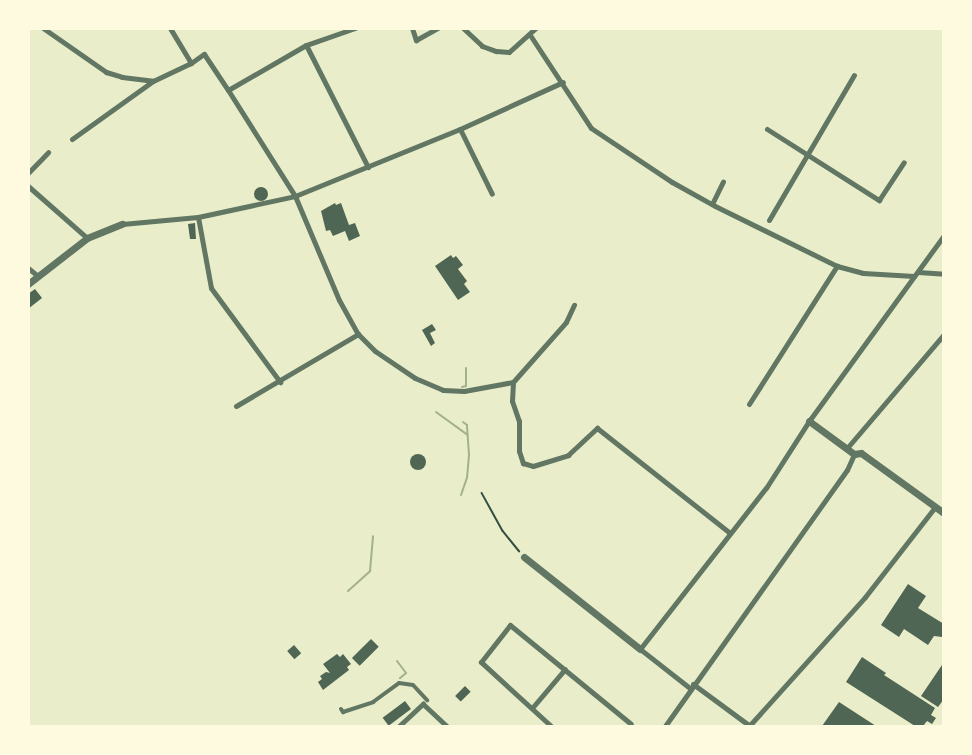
<!DOCTYPE html>
<style>
body{margin:0}
#map{position:relative;width:972px;height:755px;overflow:hidden;background:#e9edc9;font-family:Roboto,sans-serif}
div>[style]{position:absolute}
[style*='--x']{left:calc(var(--x)*1px);top:calc(var(--y)*1px);width:calc(var(--w)*1px);rotate:calc(var(--a)*1deg)}
.stream>*{height:2px;margin:-1px;padding:0 1px;transform-origin:1px;border-radius:1px;background:#a3b18a}
.building>*{inset:0;background:#4f6655;transform-origin:0 0}
.round{border-radius:50%}
.path>*{height:1.5px;margin:-0.75px;padding:0 0.75px;transform-origin:0.75px;border-radius:0.75px;background:#344e41}
.pedestrian>*{height:4px;margin:-2px;padding:0 2px;transform-origin:2px;border-radius:2px;background:#617663}
.minor>*{height:5px;margin:-2.5px;padding:0 2.5px;transform-origin:2.5px;border-radius:2.5px;background:#617663}
.tertiary>*{height:7px;margin:-3.5px;padding:0 3.5px;transform-origin:3.5px;border-radius:3.5px;background:#617663}
span{translate:-50% -50%;white-space:nowrap;text-align:center;line-height:1.15;-webkit-text-stroke:4.5px #fefae0;paint-order:stroke}
.frame{position:absolute;inset:0;border:30px solid #fefae0;pointer-events:none}
</style>
<div id="map">
<div class="stream">
<i style="--x:462;--y:387;--w:4;--a:-14"></i>
<i style="--x:466;--y:386;--w:18;--a:-90"></i>
<i style="--x:436;--y:412;--w:39;--a:36"></i>
<i style="--x:461;--y:495;--w:18;--a:-71"></i>
<i style="--x:467;--y:478;--w:23;--a:-85"></i>
<i style="--x:469;--y:455;--w:30;--a:-94"></i>
<i style="--x:467;--y:425;--w:5;--a:-143"></i>
<i style="--x:348;--y:591;--w:30;--a:-42"></i>
<i style="--x:370;--y:571;--w:35;--a:-85"></i>
<i style="--x:397;--y:661;--w:15;--a:53"></i>
<i style="--x:406;--y:673;--w:8;--a:140"></i>
</div>
<div class="building">
<i class="round" style="left:254px;top:187px;width:14px;height:14px"></i>
<i style="clip-path:polygon(335px 203px,336px 205px,341px 203px,349px 225px,355px 223px,360px 236px,349px 241px,345px 231px,333px 236px,330px 230px,326px 231px,321px 211px)"></i>
<i style="clip-path:polygon(195px 223px,196px 239px,190px 239px,188px 224px)"></i>
<i style="clip-path:polygon(451px 255px,453px 258px,456px 256px,463px 265px,458px 269px,467px 281px,464px 284px,470px 292px,458px 300px,435px 266px)"></i>
<i style="clip-path:polygon(35px 289px,42px 298px,28px 309px,28px 294px)"></i>
<i style="clip-path:polygon(432px 324px,436px 330px,430px 333px,435px 343px,431px 346px,422px 330px)"></i>
<i class="round" style="left:410px;top:454px;width:16px;height:16px"></i>
<i style="clip-path:polygon(908px 584px,926px 596px,918px 608px,944px 624px,942px 637px,934px 636px,928px 645px,904px 629px,899px 637px,881px 625px)"></i>
<i style="left:371px;top:639px;width:11px;height:27px;rotate:45deg"></i>
<i style="left:294px;top:645px;width:11px;height:9px;rotate:49deg"></i>
<i style="clip-path:polygon(337px 654px,340px 657px,343px 654px,351px 664px,347px 667px,349px 670px,323px 690px,318px 682px,322px 679px,320px 676px,326px 672px,330px 673px,323px 664px)"></i>
<i style="clip-path:polygon(862px 657px,886px 673px,884px 675px,935px 708px,931px 715px,936px 718px,932px 724px,927px 721px,923px 726px,915px 726px,846px 682px)"></i>
<i style="clip-path:polygon(944px 662px,944px 699px,938px 707px,921px 696px)"></i>
<i style="left:465px;top:686px;width:8px;height:14px;rotate:45deg"></i>
<i style="left:405px;top:701px;width:10px;height:28px;rotate:53deg"></i>
<i style="clip-path:polygon(839px 702px,876px 726px,822px 726px)"></i>
</div>
<div class="path">
<i style="--x:482;--y:493;--w:43;--a:61.1"></i>
<i style="--x:503;--y:531;--w:26;--a:51"></i>
</div>
<div class="pedestrian">
<i style="--x:341;--y:709;--w:4;--a:56"></i>
<i style="--x:343;--y:712;--w:32;--a:-18"></i>
<i style="--x:373;--y:702;--w:32;--a:-36"></i>
<i style="--x:399;--y:683;--w:14;--a:8"></i>
<i style="--x:413;--y:685;--w:21;--a:47"></i>
</div>
<div class="minor">
<i style="--x:43;--y:28;--w:77;--a:34.9"></i>
<i style="--x:106;--y:72;--w:17;--a:17"></i>
<i style="--x:122;--y:77;--w:31;--a:7"></i>
<i style="--x:153;--y:81;--w:42;--a:-25.3"></i>
<i style="--x:191;--y:63;--w:41;--a:-121"></i>
<i style="--x:355;--y:28;--w:52;--a:160.9"></i>
<i style="--x:306;--y:45;--w:90;--a:150"></i>
<i style="--x:228;--y:90;--w:125;--a:57.7"></i>
<i style="--x:295;--y:196;--w:113;--a:67.1"></i>
<i style="--x:339;--y:300;--w:39;--a:61"></i>
<i style="--x:358;--y:334;--w:24;--a:45"></i>
<i style="--x:375;--y:351;--w:48;--a:34"></i>
<i style="--x:415;--y:378;--w:30;--a:23"></i>
<i style="--x:443;--y:390;--w:21;--a:3"></i>
<i style="--x:464;--y:391;--w:50;--a:-10.4"></i>
<i style="--x:513;--y:382;--w:19;--a:93"></i>
<i style="--x:512;--y:401;--w:21;--a:71"></i>
<i style="--x:519;--y:421;--w:30;--a:90"></i>
<i style="--x:519;--y:451;--w:13;--a:72"></i>
<i style="--x:523;--y:463;--w:10;--a:17"></i>
<i style="--x:533;--y:466;--w:37;--a:-17"></i>
<i style="--x:568;--y:455;--w:40;--a:-43"></i>
<i style="--x:597;--y:428;--w:169;--a:38.3"></i>
<i style="--x:412;--y:28;--w:13;--a:72"></i>
<i style="--x:416;--y:40;--w:25;--a:-29"></i>
<i style="--x:463;--y:28;--w:26;--a:43"></i>
<i style="--x:482;--y:46;--w:15;--a:20"></i>
<i style="--x:496;--y:51;--w:13;--a:4"></i>
<i style="--x:509;--y:52;--w:36;--a:-42"></i>
<i style="--x:530;--y:35;--w:111;--a:56.7"></i>
<i style="--x:591;--y:128;--w:97;--a:33.7"></i>
<i style="--x:672;--y:182;--w:49;--a:29.2"></i>
<i style="--x:715;--y:206;--w:136;--a:26.2"></i>
<i style="--x:837;--y:266;--w:27;--a:15"></i>
<i style="--x:863;--y:273;--w:51;--a:3.4"></i>
<i style="--x:306;--y:45;--w:137;--a:63.1"></i>
<i style="--x:191;--y:63;--w:16;--a:-35"></i>
<i style="--x:204;--y:54;--w:43;--a:56.3"></i>
<i style="--x:460;--y:129;--w:72;--a:63.8"></i>
<i style="--x:767;--y:129;--w:133;--a:32.4"></i>
<i style="--x:879;--y:200;--w:45;--a:-56.7"></i>
<i style="--x:72;--y:139;--w:100;--a:-35.6"></i>
<i style="--x:28;--y:173;--w:29;--a:-46"></i>
<i style="--x:28;--y:186;--w:79;--a:41.4"></i>
<i style="--x:712;--y:204;--w:25;--a:-64"></i>
<i style="--x:198;--y:217;--w:72;--a:79.6"></i>
<i style="--x:211;--y:288;--w:117;--a:53.7"></i>
<i style="--x:769;--y:220;--w:168;--a:-59.6"></i>
<i style="--x:122;--y:224;--w:76;--a:-5.3"></i>
<i style="--x:198;--y:217;--w:99;--a:-12.2"></i>
<i style="--x:295;--y:196;--w:178;--a:-22.1"></i>
<i style="--x:460;--y:129;--w:113;--a:-24.5"></i>
<i style="--x:28;--y:268;--w:13;--a:39"></i>
<i style="--x:918;--y:272;--w:26;--a:4"></i>
<i style="--x:513;--y:382;--w:80;--a:-48.5"></i>
<i style="--x:566;--y:322;--w:19;--a:-65"></i>
<i style="--x:749;--y:404;--w:164;--a:-57.5"></i>
<i style="--x:236;--y:406;--w:142;--a:-30.5"></i>
<i style="--x:847;--y:448;--w:150;--a:-49.6"></i>
<i style="--x:693;--y:684;--w:71;--a:36.4"></i>
<i style="--x:691;--y:689;--w:65;--a:-141.9"></i>
<i style="--x:640;--y:649;--w:204;--a:-52"></i>
<i style="--x:766;--y:488;--w:80;--a:-57.3"></i>
<i style="--x:809;--y:421;--w:230;--a:-54"></i>
<i style="--x:532;--y:708;--w:51;--a:-49.8"></i>
<i style="--x:399;--y:726;--w:33;--a:-43"></i>
<i style="--x:423;--y:704;--w:33;--a:43"></i>
<i style="--x:551;--y:726;--w:95;--a:-137.6"></i>
<i style="--x:481;--y:662;--w:47;--a:-51.9"></i>
<i style="--x:510;--y:625;--w:156;--a:39.3"></i>
<i style="--x:665;--y:726;--w:314;--a:-54.6"></i>
<i style="--x:847;--y:470;--w:17;--a:-66"></i>
<i style="--x:749;--y:726;--w:173;--a:-48"></i>
<i style="--x:865;--y:597;--w:114;--a:-52.1"></i>
</div>
<div class="tertiary">
<i style="--x:28;--y:284;--w:75;--a:-37.9"></i>
<i style="--x:87;--y:238;--w:38;--a:-22"></i>
<i style="--x:809;--y:421;--w:56;--a:36.3"></i>
<i style="--x:854;--y:454;--w:7;--a:-8"></i>
<i style="--x:861;--y:453;--w:102;--a:35.9"></i>
<i style="--x:524;--y:557;--w:148;--a:38.4"></i>
</div>
<div class="frame"></div>
</div>
